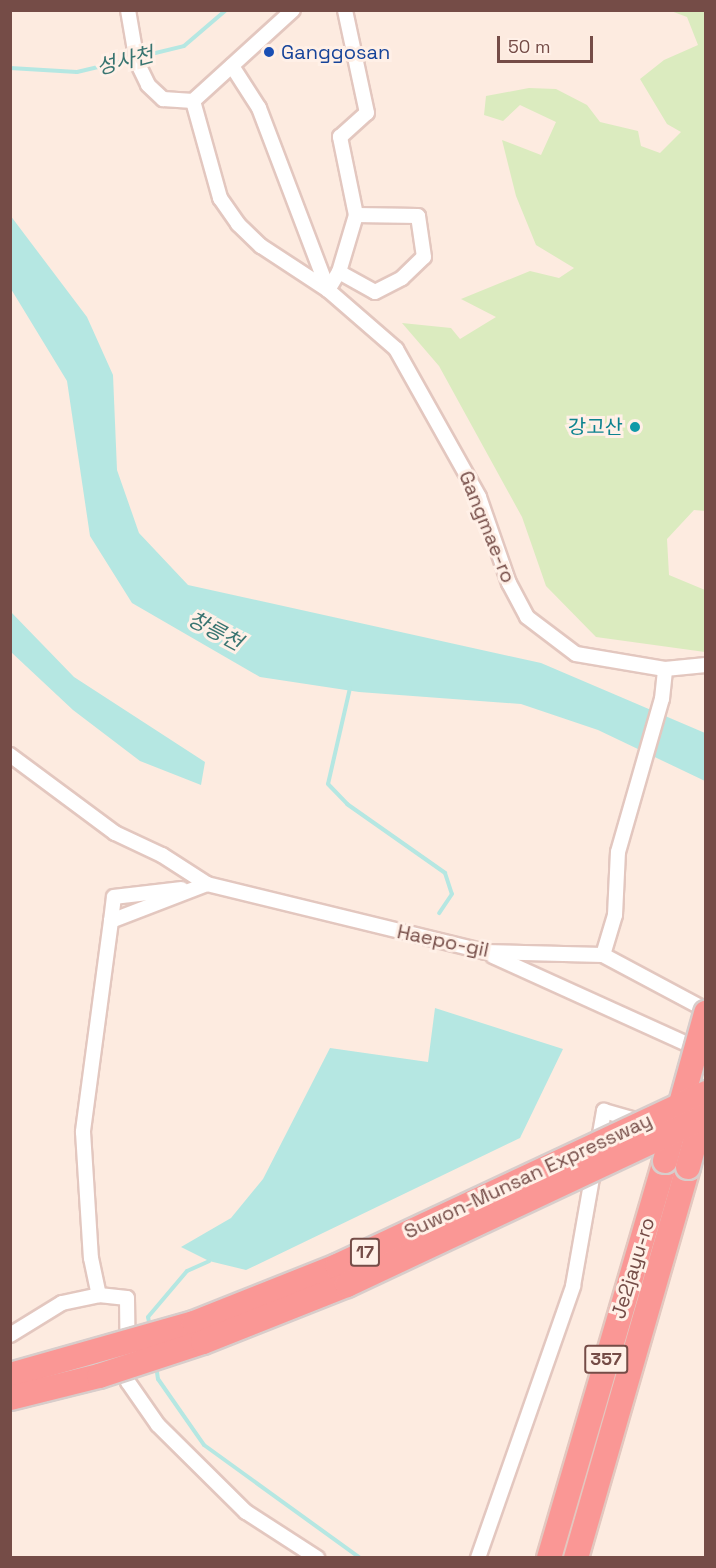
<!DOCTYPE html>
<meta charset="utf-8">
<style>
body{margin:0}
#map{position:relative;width:716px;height:1568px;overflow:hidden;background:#fdebe0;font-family:"Space Grotesk","Noto Sans KR",sans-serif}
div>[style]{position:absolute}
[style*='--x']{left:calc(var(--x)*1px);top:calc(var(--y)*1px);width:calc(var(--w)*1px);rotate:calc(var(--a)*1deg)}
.green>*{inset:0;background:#dbebbf}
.water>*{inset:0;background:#b5e7e2}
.stream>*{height:4px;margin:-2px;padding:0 2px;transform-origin:2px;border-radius:2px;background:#b5e7e2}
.roads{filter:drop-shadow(2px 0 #e3c7bf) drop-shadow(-2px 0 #e3c7bf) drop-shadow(0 2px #e3c7bf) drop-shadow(0 -2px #e3c7bf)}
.street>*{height:14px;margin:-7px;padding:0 7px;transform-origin:7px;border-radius:7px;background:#fff}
.highway>*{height:24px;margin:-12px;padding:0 12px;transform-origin:12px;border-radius:12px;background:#fa9795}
.bridges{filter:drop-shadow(2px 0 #d8cdcb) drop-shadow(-2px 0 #d8cdcb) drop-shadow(0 2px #d8cdcb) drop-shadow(0 -2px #d8cdcb)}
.highway-bridge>*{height:24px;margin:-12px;padding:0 12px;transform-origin:12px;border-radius:12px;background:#fa9795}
.dots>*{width:16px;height:16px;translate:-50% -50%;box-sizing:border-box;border:3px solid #fff0e7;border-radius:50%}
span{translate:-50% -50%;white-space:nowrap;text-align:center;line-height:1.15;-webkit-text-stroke:6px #fff0e7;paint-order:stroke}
.shield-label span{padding:2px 4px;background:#fff0e7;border:2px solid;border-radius:4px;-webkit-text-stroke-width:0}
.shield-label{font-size:18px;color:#754c47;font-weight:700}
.transit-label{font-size:20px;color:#164399}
.left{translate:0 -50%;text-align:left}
.culture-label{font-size:20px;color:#0d838f}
.right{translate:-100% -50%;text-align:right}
.street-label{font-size:20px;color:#754c47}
.water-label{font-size:21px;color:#387470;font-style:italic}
.frame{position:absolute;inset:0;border:12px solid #754c47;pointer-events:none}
.scale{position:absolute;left:497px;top:36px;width:96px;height:27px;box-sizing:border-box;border:3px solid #754c47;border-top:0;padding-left:8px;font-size:18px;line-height:21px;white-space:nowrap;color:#754c47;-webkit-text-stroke:4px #fff0e7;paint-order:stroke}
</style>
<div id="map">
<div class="green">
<i style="clip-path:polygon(671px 11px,705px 11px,705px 511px,694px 510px,667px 539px,669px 575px,705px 590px,705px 652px,596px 637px,546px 586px,522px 517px,439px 366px,402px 323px,451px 328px,460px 339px,496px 317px,461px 299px,530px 271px,559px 278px,574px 268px,536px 245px,516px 196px,502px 140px,541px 155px,556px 122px,520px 105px,503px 121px,484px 115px,486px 96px,529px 88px,556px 89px,587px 105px,600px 122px,638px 131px,641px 146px,660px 153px,681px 132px,667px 124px,640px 79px,664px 60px,698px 45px,687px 17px)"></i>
</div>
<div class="water">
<i style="clip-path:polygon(10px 215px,87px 317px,113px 375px,117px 470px,139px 533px,188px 585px,541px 663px,705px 733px,705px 781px,598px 730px,521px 704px,359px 692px,260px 677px,132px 603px,90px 536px,67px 381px,11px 289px)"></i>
<i style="clip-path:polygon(10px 611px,74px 677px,205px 762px,201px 785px,140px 761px,73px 710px,11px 652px)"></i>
<i style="clip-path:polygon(435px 1008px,563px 1049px,520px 1138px,246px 1270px,209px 1261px,181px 1247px,231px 1218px,263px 1179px,330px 1048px,428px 1062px)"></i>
</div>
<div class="stream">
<i style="--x:139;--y:57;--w:46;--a:-13.7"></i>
<i style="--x:184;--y:46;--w:55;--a:-40.6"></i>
<i style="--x:10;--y:68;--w:67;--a:3.4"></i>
<i style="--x:77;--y:72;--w:57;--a:-13.3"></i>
<i style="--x:350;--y:688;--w:98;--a:102.9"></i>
<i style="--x:328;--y:784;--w:28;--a:46"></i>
<i style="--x:347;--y:804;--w:120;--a:35.1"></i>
<i style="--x:445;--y:873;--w:22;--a:72"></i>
<i style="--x:452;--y:894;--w:23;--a:124"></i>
<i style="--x:150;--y:1328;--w:11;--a:-100"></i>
<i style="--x:148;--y:1317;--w:60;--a:-49.7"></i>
<i style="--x:187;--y:1271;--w:24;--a:-24"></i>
<i style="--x:156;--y:1365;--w:14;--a:82"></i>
<i style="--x:158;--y:1379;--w:80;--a:55.1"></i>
<i style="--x:204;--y:1445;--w:193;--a:35.9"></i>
</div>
<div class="roads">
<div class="street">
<i style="--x:128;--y:10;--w:53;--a:80.2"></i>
<i style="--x:137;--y:62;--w:25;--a:64"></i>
<i style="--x:148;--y:85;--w:21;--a:43"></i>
<i style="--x:163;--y:99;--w:30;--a:4"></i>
<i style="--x:232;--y:66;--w:50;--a:57.3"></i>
<i style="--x:259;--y:108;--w:195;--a:69.2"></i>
<i style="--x:193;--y:101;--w:101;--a:74.4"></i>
<i style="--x:220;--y:198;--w:32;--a:55"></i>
<i style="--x:238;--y:224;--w:32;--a:44"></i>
<i style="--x:261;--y:246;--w:80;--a:33.3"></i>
<i style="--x:328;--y:290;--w:90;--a:40.9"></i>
<i style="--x:396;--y:349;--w:170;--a:60.7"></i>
<i style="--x:479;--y:497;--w:91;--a:70.8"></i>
<i style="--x:509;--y:583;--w:38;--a:62"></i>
<i style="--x:527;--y:617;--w:61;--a:37.1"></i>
<i style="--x:576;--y:654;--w:90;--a:9.6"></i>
<i style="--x:665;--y:669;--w:41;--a:-5.6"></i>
<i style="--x:193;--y:101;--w:135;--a:-42.3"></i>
<i style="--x:339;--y:272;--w:41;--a:29.1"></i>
<i style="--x:375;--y:292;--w:30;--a:-27"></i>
<i style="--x:402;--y:278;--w:30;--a:-44"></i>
<i style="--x:424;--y:257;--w:41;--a:-98.3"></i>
<i style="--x:418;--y:216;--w:62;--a:-179.1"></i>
<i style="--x:328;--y:290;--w:21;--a:-59"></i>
<i style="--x:339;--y:272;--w:59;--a:-73.4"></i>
<i style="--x:356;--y:215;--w:80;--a:-101.6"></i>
<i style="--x:340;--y:137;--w:36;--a:-42"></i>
<i style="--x:367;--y:113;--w:105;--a:-102.1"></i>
<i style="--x:10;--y:755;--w:131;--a:36.6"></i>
<i style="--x:115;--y:833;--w:52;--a:25.1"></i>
<i style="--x:162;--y:855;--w:54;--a:32.8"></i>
<i style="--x:207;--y:884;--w:286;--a:13.7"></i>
<i style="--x:485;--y:952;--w:118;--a:1.5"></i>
<i style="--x:603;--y:955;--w:117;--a:28.1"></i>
<i style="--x:207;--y:884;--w:103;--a:158.9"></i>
<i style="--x:111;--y:921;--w:213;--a:97.6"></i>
<i style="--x:83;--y:1132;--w:126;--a:86.4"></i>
<i style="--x:91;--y:1258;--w:38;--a:78"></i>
<i style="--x:99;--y:1295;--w:28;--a:6"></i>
<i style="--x:127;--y:1298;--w:84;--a:89.3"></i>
<i style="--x:128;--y:1382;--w:52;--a:55.1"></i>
<i style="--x:158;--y:1425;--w:124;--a:44.7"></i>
<i style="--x:246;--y:1512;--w:85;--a:32.9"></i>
<i style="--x:111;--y:921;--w:24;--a:-83"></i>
<i style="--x:114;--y:897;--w:68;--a:-6.7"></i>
<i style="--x:603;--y:955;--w:42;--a:-73.3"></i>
<i style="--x:615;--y:915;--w:63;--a:-87.3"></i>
<i style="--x:618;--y:852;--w:159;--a:-74"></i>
<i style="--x:662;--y:699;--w:30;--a:-84"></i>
<i style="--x:493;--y:956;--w:230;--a:24.4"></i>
<i style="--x:598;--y:1145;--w:35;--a:-80"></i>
<i style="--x:604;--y:1111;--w:40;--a:16"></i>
<i style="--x:10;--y:1335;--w:61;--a:-31.6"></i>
<i style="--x:62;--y:1303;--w:38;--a:-12"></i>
<i style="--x:478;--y:1558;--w:288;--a:-70.7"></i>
<i style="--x:573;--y:1286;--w:121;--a:-80"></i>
</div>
<div class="highway">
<i style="--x:549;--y:1558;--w:414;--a:-73.7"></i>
<i style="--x:576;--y:1558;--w:407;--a:-74"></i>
</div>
</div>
<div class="bridges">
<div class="highway-bridge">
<i style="--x:665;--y:1161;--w:154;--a:-74.5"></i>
<i style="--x:688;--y:1167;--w:60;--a:-74.6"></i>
<i style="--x:10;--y:1375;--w:191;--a:-15.8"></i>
<i style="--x:194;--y:1323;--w:154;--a:-21.7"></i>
<i style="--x:337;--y:1266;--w:408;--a:-25.1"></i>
<i style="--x:10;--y:1398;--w:92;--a:-13.9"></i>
<i style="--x:99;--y:1376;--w:109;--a:-18.1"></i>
<i style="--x:203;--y:1342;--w:155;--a:-21.6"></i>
<i style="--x:347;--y:1285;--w:397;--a:-25.2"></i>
</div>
</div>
<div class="dots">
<i style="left:269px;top:52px;background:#1a4fb4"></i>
<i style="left:635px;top:427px;background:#0f9aa8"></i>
</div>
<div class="shield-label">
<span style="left:365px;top:1252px">17</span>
<span style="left:606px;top:1359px">357</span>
</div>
<div class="transit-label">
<span class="left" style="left:281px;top:52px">Ganggosan</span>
</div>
<div class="culture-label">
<span class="right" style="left:623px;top:427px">강고산</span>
</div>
<div class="street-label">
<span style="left:487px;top:527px;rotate:68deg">Gangmae-ro</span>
<span style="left:443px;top:941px;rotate:12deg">Haepo-gil</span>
<span style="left:528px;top:1176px;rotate:-25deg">Suwon-Munsan Expressway</span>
<span style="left:633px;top:1268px;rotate:-73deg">Je2jayu-ro</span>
</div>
<div class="water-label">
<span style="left:125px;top:61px;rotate:-14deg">성사천</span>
<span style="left:215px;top:631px;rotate:28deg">창릉천</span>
</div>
<div class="frame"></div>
<div class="scale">50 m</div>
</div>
